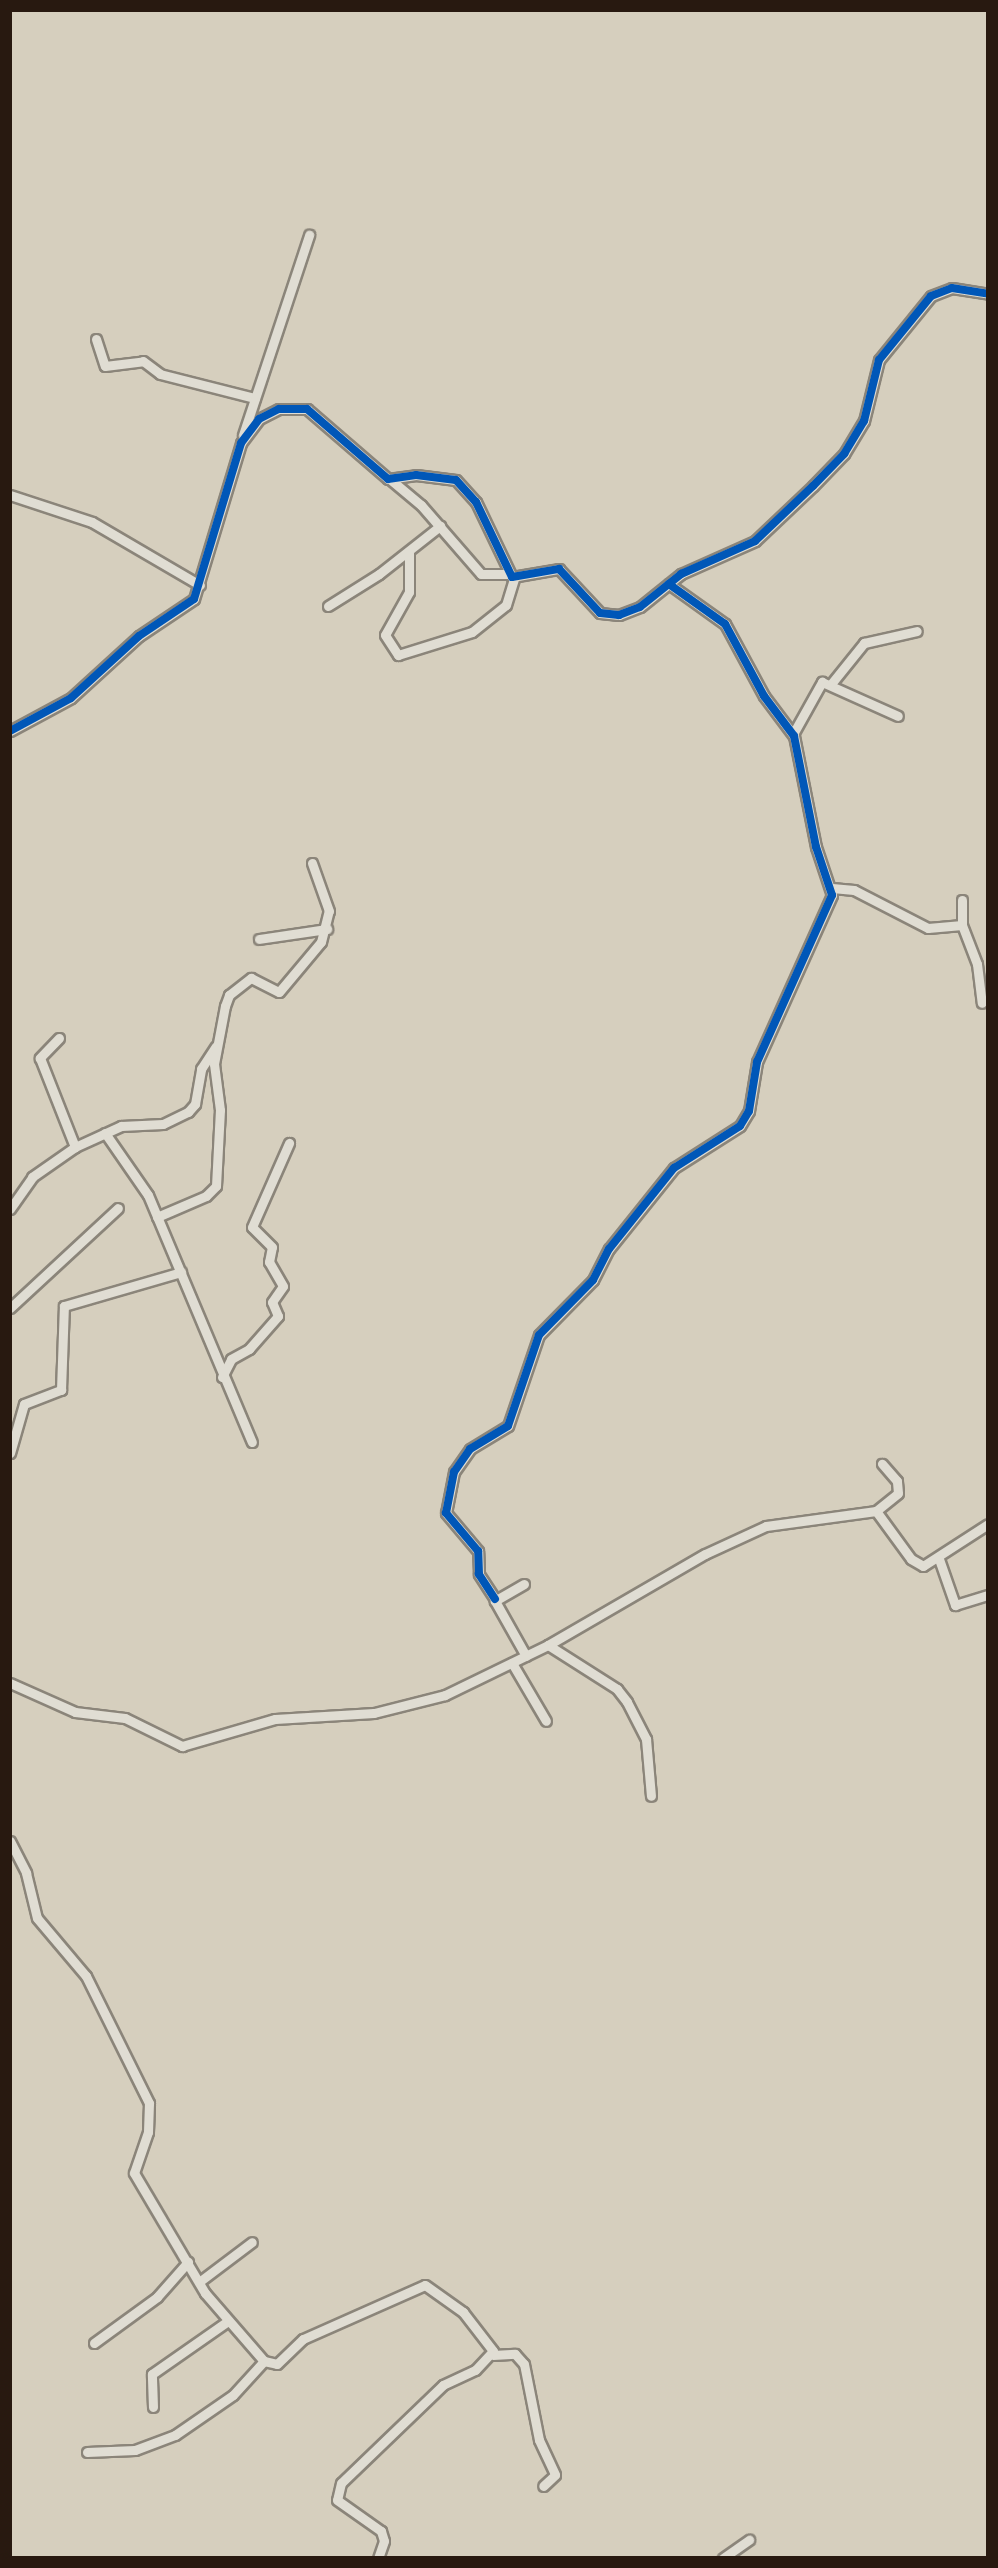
<!DOCTYPE html>
<style>
body{margin:0}
#map{position:relative;width:998px;height:2568px;overflow:hidden;background:#d6cfbe;font-family:"Libre Caslon Text",serif}
div>[style]{position:absolute}
[style*='--x']{left:calc(var(--x)*1px);top:calc(var(--y)*1px);width:calc(var(--w)*1px);rotate:calc(var(--a)*1deg)}
.roads{filter:drop-shadow(2px 0 #8b857a) drop-shadow(-2px 0 #8b857a) drop-shadow(0 2px #8b857a) drop-shadow(0 -2px #8b857a)}
.street>*{height:9px;margin:-4.5px;padding:0 4.5px;transform-origin:4.5px;border-radius:4.5px;background:#e0ddd3}
.cycleway>*{height:8px;margin:-4px;padding:0 4px;transform-origin:4px;border-radius:4px;background:#0057b8}
span{translate:-50% -50%;white-space:nowrap;text-align:center;line-height:1.15;-webkit-text-stroke:4.5px #ebe3ce;paint-order:stroke}
.frame{position:absolute;inset:0;border:12px solid #281910;pointer-events:none}
</style>
<div id="map">
<div class="roads">
<div class="street">
<i style="--x:96;--y:339;--w:28;--a:72"></i>
<i style="--x:105;--y:366;--w:38;--a:-7"></i>
<i style="--x:143;--y:361;--w:21;--a:37"></i>
<i style="--x:160;--y:374;--w:98;--a:14.2"></i>
<i style="--x:243;--y:435;--w:211;--a:-71.7"></i>
<i style="--x:391;--y:480;--w:39;--a:40"></i>
<i style="--x:421;--y:505;--w:91;--a:49"></i>
<i style="--x:481;--y:574;--w:28;--a:0"></i>
<i style="--x:10;--y:495;--w:86;--a:18.2"></i>
<i style="--x:92;--y:522;--w:125;--a:30.3"></i>
<i style="--x:409;--y:552;--w:40;--a:90"></i>
<i style="--x:409;--y:592;--w:49;--a:119.2"></i>
<i style="--x:385;--y:635;--w:24;--a:57"></i>
<i style="--x:398;--y:655;--w:77;--a:-17.3"></i>
<i style="--x:472;--y:632;--w:43;--a:-38.5"></i>
<i style="--x:506;--y:605;--w:27;--a:-73"></i>
<i style="--x:328;--y:606;--w:60;--a:-32.1"></i>
<i style="--x:379;--y:574;--w:78;--a:-38.2"></i>
<i style="--x:831;--y:684;--w:53;--a:-51.2"></i>
<i style="--x:864;--y:643;--w:54;--a:-12.8"></i>
<i style="--x:10;--y:731;--w:69;--a:-28.4"></i>
<i style="--x:71;--y:698;--w:92;--a:-42.4"></i>
<i style="--x:139;--y:636;--w:66;--a:-33.9"></i>
<i style="--x:194;--y:599;--w:163;--a:-73.2"></i>
<i style="--x:241;--y:443;--w:30;--a:-53"></i>
<i style="--x:259;--y:419;--w:22;--a:-27"></i>
<i style="--x:279;--y:409;--w:28;--a:0"></i>
<i style="--x:307;--y:409;--w:107;--a:40.8"></i>
<i style="--x:388;--y:479;--w:28;--a:-8"></i>
<i style="--x:416;--y:475;--w:40;--a:7.1"></i>
<i style="--x:456;--y:480;--w:30;--a:48"></i>
<i style="--x:476;--y:502;--w:83;--a:64.4"></i>
<i style="--x:512;--y:577;--w:48;--a:-9.7"></i>
<i style="--x:559;--y:569;--w:60;--a:47"></i>
<i style="--x:600;--y:613;--w:19;--a:6"></i>
<i style="--x:619;--y:615;--w:22;--a:-21"></i>
<i style="--x:640;--y:607;--w:53;--a:-38.8"></i>
<i style="--x:681;--y:574;--w:81;--a:-24"></i>
<i style="--x:755;--y:541;--w:80;--a:-43.5"></i>
<i style="--x:813;--y:486;--w:45;--a:-45.9"></i>
<i style="--x:844;--y:454;--w:39;--a:-59"></i>
<i style="--x:864;--y:421;--w:63;--a:-76.2"></i>
<i style="--x:879;--y:360;--w:82;--a:-50.9"></i>
<i style="--x:931;--y:296;--w:22;--a:-21"></i>
<i style="--x:952;--y:288;--w:36;--a:9"></i>
<i style="--x:793;--y:734;--w:60;--a:-60.9"></i>
<i style="--x:822;--y:682;--w:83;--a:24.1"></i>
<i style="--x:832;--y:888;--w:22;--a:5"></i>
<i style="--x:854;--y:890;--w:83;--a:27.2"></i>
<i style="--x:928;--y:928;--w:34;--a:-5"></i>
<i style="--x:962;--y:925;--w:42;--a:69"></i>
<i style="--x:977;--y:964;--w:39;--a:83"></i>
<i style="--x:962;--y:925;--w:25;--a:-90"></i>
<i style="--x:259;--y:939;--w:69;--a:-8.4"></i>
<i style="--x:59;--y:1038;--w:28;--a:134"></i>
<i style="--x:40;--y:1058;--w:96;--a:68.5"></i>
<i style="--x:105;--y:1133;--w:75;--a:55.3"></i>
<i style="--x:148;--y:1195;--w:268;--a:67.2"></i>
<i style="--x:10;--y:1209;--w:39;--a:-55"></i>
<i style="--x:32;--y:1177;--w:52;--a:-34.9"></i>
<i style="--x:75;--y:1147;--w:51;--a:-24.5"></i>
<i style="--x:121;--y:1126;--w:42;--a:-2.7"></i>
<i style="--x:163;--y:1124;--w:28;--a:-26"></i>
<i style="--x:188;--y:1112;--w:11;--a:-49"></i>
<i style="--x:195;--y:1104;--w:36;--a:-80"></i>
<i style="--x:201;--y:1069;--w:27;--a:-57"></i>
<i style="--x:157;--y:1217;--w:53;--a:-23.2"></i>
<i style="--x:206;--y:1196;--w:14;--a:-45"></i>
<i style="--x:216;--y:1186;--w:76;--a:-87"></i>
<i style="--x:220;--y:1110;--w:46;--a:-97.4"></i>
<i style="--x:214;--y:1064;--w:59;--a:-79.3"></i>
<i style="--x:225;--y:1006;--w:12;--a:-70"></i>
<i style="--x:229;--y:995;--w:28;--a:-38"></i>
<i style="--x:251;--y:978;--w:31;--a:27"></i>
<i style="--x:279;--y:992;--w:65;--a:-50"></i>
<i style="--x:321;--y:942;--w:32;--a:-76"></i>
<i style="--x:329;--y:911;--w:51;--a:-109.5"></i>
<i style="--x:10;--y:1308;--w:147;--a:-42.8"></i>
<i style="--x:222;--y:1377;--w:20;--a:-63"></i>
<i style="--x:231;--y:1359;--w:21;--a:-29"></i>
<i style="--x:249;--y:1349;--w:44;--a:-48.7"></i>
<i style="--x:278;--y:1316;--w:15;--a:-113"></i>
<i style="--x:272;--y:1302;--w:19;--a:-55"></i>
<i style="--x:283;--y:1286;--w:28;--a:-120"></i>
<i style="--x:269;--y:1262;--w:15;--a:-79"></i>
<i style="--x:272;--y:1247;--w:28;--a:-135"></i>
<i style="--x:252;--y:1227;--w:92;--a:-66.2"></i>
<i style="--x:10;--y:1453;--w:51;--a:-74.1"></i>
<i style="--x:24;--y:1404;--w:40;--a:-21"></i>
<i style="--x:61;--y:1390;--w:84;--a:-88"></i>
<i style="--x:64;--y:1306;--w:122;--a:-16.2"></i>
<i style="--x:876;--y:1511;--w:28;--a:-39"></i>
<i style="--x:898;--y:1493;--w:12;--a:-95"></i>
<i style="--x:897;--y:1481;--w:23;--a:-131"></i>
<i style="--x:939;--y:1559;--w:49;--a:70.8"></i>
<i style="--x:955;--y:1605;--w:34;--a:-17"></i>
<i style="--x:524;--y:1584;--w:34;--a:150"></i>
<i style="--x:495;--y:1601;--w:63;--a:60.6"></i>
<i style="--x:495;--y:1599;--w:30;--a:-123"></i>
<i style="--x:479;--y:1574;--w:23;--a:-92"></i>
<i style="--x:478;--y:1551;--w:50;--a:-130.1"></i>
<i style="--x:446;--y:1513;--w:42;--a:-79"></i>
<i style="--x:454;--y:1472;--w:28;--a:-55"></i>
<i style="--x:470;--y:1449;--w:44;--a:-31.2"></i>
<i style="--x:508;--y:1426;--w:96;--a:-71.2"></i>
<i style="--x:539;--y:1335;--w:77;--a:-45.5"></i>
<i style="--x:593;--y:1280;--w:35;--a:-63"></i>
<i style="--x:609;--y:1249;--w:104;--a:-51.3"></i>
<i style="--x:674;--y:1168;--w:78;--a:-32.5"></i>
<i style="--x:740;--y:1126;--w:17;--a:-59"></i>
<i style="--x:749;--y:1111;--w:50;--a:-80.7"></i>
<i style="--x:757;--y:1062;--w:183;--a:-65.8"></i>
<i style="--x:832;--y:895;--w:51;--a:-108.4"></i>
<i style="--x:816;--y:847;--w:113;--a:-101.2"></i>
<i style="--x:794;--y:736;--w:50;--a:-126.9"></i>
<i style="--x:764;--y:696;--w:82;--a:-118.4"></i>
<i style="--x:725;--y:624;--w:69;--a:-144.5"></i>
<i style="--x:548;--y:1645;--w:82;--a:32.5"></i>
<i style="--x:617;--y:1689;--w:16;--a:52"></i>
<i style="--x:627;--y:1702;--w:42;--a:62.8"></i>
<i style="--x:646;--y:1739;--w:57;--a:85"></i>
<i style="--x:512;--y:1663;--w:67;--a:59.6"></i>
<i style="--x:10;--y:1683;--w:71;--a:24"></i>
<i style="--x:75;--y:1712;--w:50;--a:6.8"></i>
<i style="--x:125;--y:1718;--w:64;--a:26.2"></i>
<i style="--x:182;--y:1746;--w:97;--a:-16.2"></i>
<i style="--x:275;--y:1719;--w:99;--a:-3.5"></i>
<i style="--x:374;--y:1713;--w:73;--a:-14.2"></i>
<i style="--x:445;--y:1695;--w:114;--a:-25.9"></i>
<i style="--x:548;--y:1645;--w:181;--a:-30.1"></i>
<i style="--x:705;--y:1554;--w:67;--a:-24.7"></i>
<i style="--x:766;--y:1526;--w:111;--a:-7.8"></i>
<i style="--x:876;--y:1511;--w:59;--a:53.9"></i>
<i style="--x:911;--y:1559;--w:14;--a:30"></i>
<i style="--x:923;--y:1566;--w:77;--a:-32.9"></i>
<i style="--x:10;--y:1841;--w:36;--a:63"></i>
<i style="--x:26;--y:1873;--w:46;--a:76.3"></i>
<i style="--x:37;--y:1918;--w:76;--a:49.8"></i>
<i style="--x:86;--y:1976;--w:142;--a:63.6"></i>
<i style="--x:149;--y:2103;--w:29;--a:92"></i>
<i style="--x:148;--y:2132;--w:43;--a:108.9"></i>
<i style="--x:134;--y:2173;--w:139;--a:59.4"></i>
<i style="--x:205;--y:2293;--w:90;--a:49.1"></i>
<i style="--x:264;--y:2361;--w:13;--a:13"></i>
<i style="--x:277;--y:2364;--w:36;--a:-44"></i>
<i style="--x:303;--y:2339;--w:133;--a:-23.9"></i>
<i style="--x:425;--y:2285;--w:47;--a:35.4"></i>
<i style="--x:463;--y:2312;--w:49;--a:52.4"></i>
<i style="--x:493;--y:2351;--w:26;--a:133"></i>
<i style="--x:475;--y:2370;--w:35;--a:155"></i>
<i style="--x:443;--y:2385;--w:141;--a:136.1"></i>
<i style="--x:341;--y:2483;--w:17;--a:103"></i>
<i style="--x:337;--y:2500;--w:54;--a:35.2"></i>
<i style="--x:381;--y:2531;--w:10;--a:73"></i>
<i style="--x:384;--y:2541;--w:18;--a:109"></i>
<i style="--x:199;--y:2282;--w:66;--a:-37"></i>
<i style="--x:94;--y:2343;--w:78;--a:-36.1"></i>
<i style="--x:157;--y:2297;--w:47;--a:-48.5"></i>
<i style="--x:493;--y:2355;--w:22;--a:-3"></i>
<i style="--x:515;--y:2354;--w:13;--a:48"></i>
<i style="--x:524;--y:2364;--w:77;--a:78.8"></i>
<i style="--x:539;--y:2440;--w:38;--a:65"></i>
<i style="--x:555;--y:2475;--w:16;--a:137"></i>
<i style="--x:153;--y:2407;--w:33;--a:-92"></i>
<i style="--x:152;--y:2374;--w:93;--a:-34.9"></i>
<i style="--x:87;--y:2452;--w:48;--a:-2.4"></i>
<i style="--x:135;--y:2450;--w:43;--a:-20.6"></i>
<i style="--x:175;--y:2435;--w:70;--a:-34.6"></i>
<i style="--x:233;--y:2395;--w:46;--a:-47.6"></i>
<i style="--x:723;--y:2558;--w:32;--a:-35"></i>
</div>
</div>
<div class="cycleway">
<i style="--x:10;--y:731;--w:69;--a:-28.4"></i>
<i style="--x:71;--y:698;--w:92;--a:-42.4"></i>
<i style="--x:139;--y:636;--w:66;--a:-33.9"></i>
<i style="--x:194;--y:599;--w:163;--a:-73.2"></i>
<i style="--x:241;--y:443;--w:30;--a:-53"></i>
<i style="--x:259;--y:419;--w:22;--a:-27"></i>
<i style="--x:279;--y:409;--w:28;--a:0"></i>
<i style="--x:307;--y:409;--w:107;--a:40.8"></i>
<i style="--x:388;--y:479;--w:28;--a:-8"></i>
<i style="--x:416;--y:475;--w:40;--a:7.1"></i>
<i style="--x:456;--y:480;--w:30;--a:48"></i>
<i style="--x:476;--y:502;--w:83;--a:64.4"></i>
<i style="--x:512;--y:577;--w:48;--a:-9.7"></i>
<i style="--x:559;--y:569;--w:60;--a:47"></i>
<i style="--x:600;--y:613;--w:19;--a:6"></i>
<i style="--x:619;--y:615;--w:22;--a:-21"></i>
<i style="--x:640;--y:607;--w:53;--a:-38.8"></i>
<i style="--x:681;--y:574;--w:81;--a:-24"></i>
<i style="--x:755;--y:541;--w:80;--a:-43.5"></i>
<i style="--x:813;--y:486;--w:45;--a:-45.9"></i>
<i style="--x:844;--y:454;--w:39;--a:-59"></i>
<i style="--x:864;--y:421;--w:63;--a:-76.2"></i>
<i style="--x:879;--y:360;--w:82;--a:-50.9"></i>
<i style="--x:931;--y:296;--w:22;--a:-21"></i>
<i style="--x:952;--y:288;--w:36;--a:9"></i>
<i style="--x:495;--y:1599;--w:30;--a:-123"></i>
<i style="--x:479;--y:1574;--w:23;--a:-92"></i>
<i style="--x:478;--y:1551;--w:50;--a:-130.1"></i>
<i style="--x:446;--y:1513;--w:42;--a:-79"></i>
<i style="--x:454;--y:1472;--w:28;--a:-55"></i>
<i style="--x:470;--y:1449;--w:44;--a:-31.2"></i>
<i style="--x:508;--y:1426;--w:96;--a:-71.2"></i>
<i style="--x:539;--y:1335;--w:77;--a:-45.5"></i>
<i style="--x:593;--y:1280;--w:35;--a:-63"></i>
<i style="--x:609;--y:1249;--w:104;--a:-51.3"></i>
<i style="--x:674;--y:1168;--w:78;--a:-32.5"></i>
<i style="--x:740;--y:1126;--w:17;--a:-59"></i>
<i style="--x:749;--y:1111;--w:50;--a:-80.7"></i>
<i style="--x:757;--y:1062;--w:183;--a:-65.8"></i>
<i style="--x:832;--y:895;--w:51;--a:-108.4"></i>
<i style="--x:816;--y:847;--w:113;--a:-101.2"></i>
<i style="--x:794;--y:736;--w:50;--a:-126.9"></i>
<i style="--x:764;--y:696;--w:82;--a:-118.4"></i>
<i style="--x:725;--y:624;--w:69;--a:-144.5"></i>
</div>
<div class="frame"></div>
</div>
